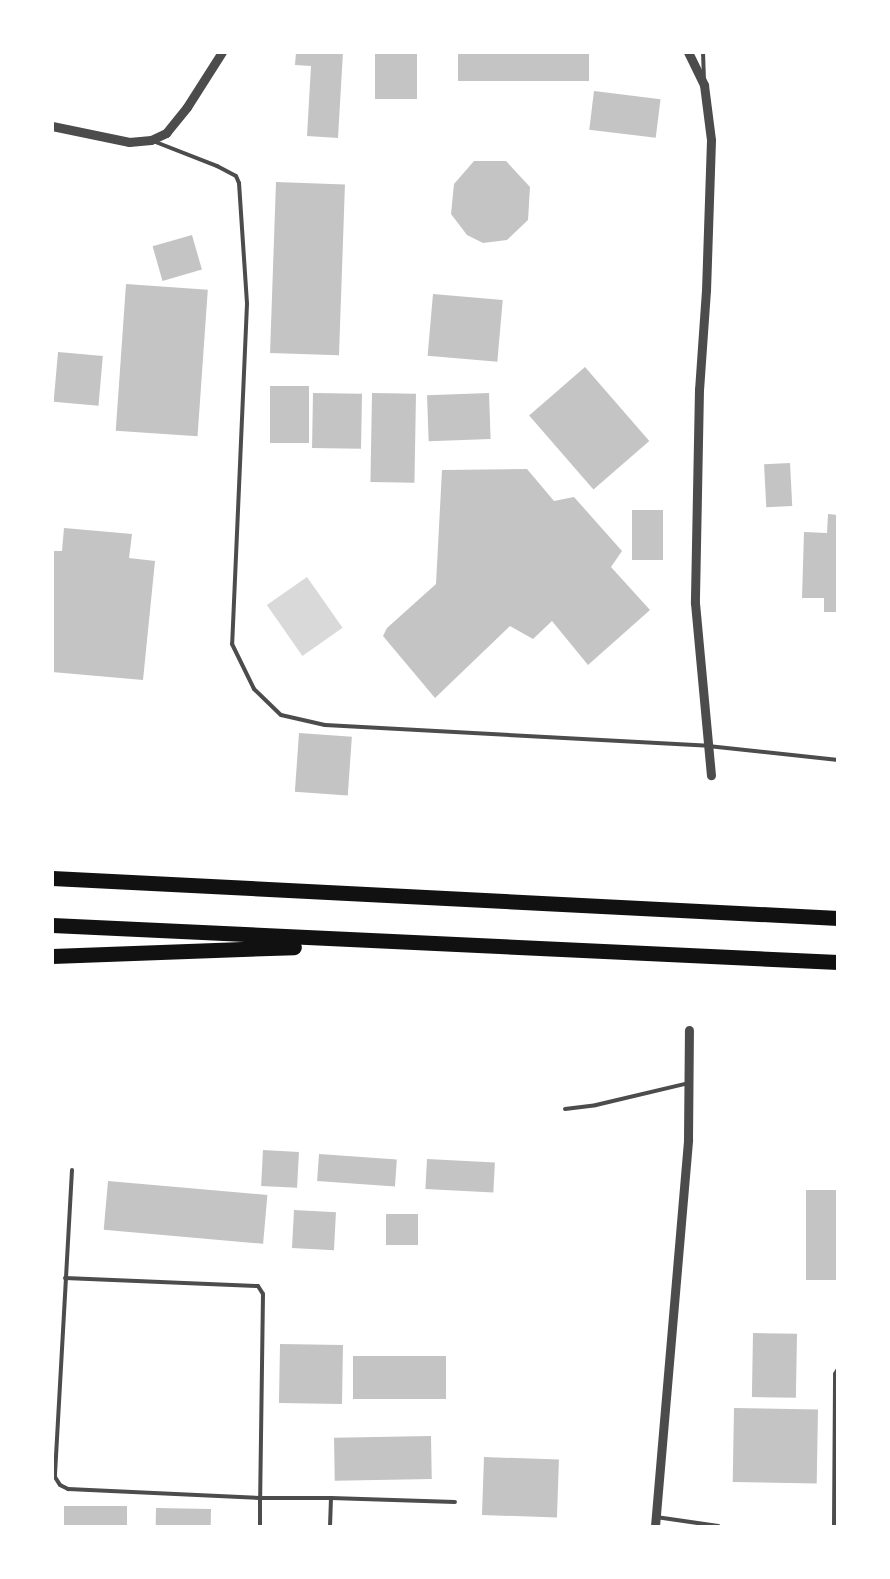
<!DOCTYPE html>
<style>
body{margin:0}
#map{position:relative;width:890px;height:1579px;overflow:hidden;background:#fff;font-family:Arial,sans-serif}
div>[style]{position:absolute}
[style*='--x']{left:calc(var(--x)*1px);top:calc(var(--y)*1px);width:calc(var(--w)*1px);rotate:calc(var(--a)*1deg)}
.water>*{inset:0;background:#d9d9d9;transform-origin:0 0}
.building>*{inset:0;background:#c4c4c4;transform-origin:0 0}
.service>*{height:4px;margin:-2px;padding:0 2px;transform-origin:2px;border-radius:2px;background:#4c4c4c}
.tertiary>*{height:9px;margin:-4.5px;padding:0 4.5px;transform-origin:4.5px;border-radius:4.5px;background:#4c4c4c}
.motorway>*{height:15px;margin:-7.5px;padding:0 7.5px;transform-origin:7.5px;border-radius:7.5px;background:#111}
span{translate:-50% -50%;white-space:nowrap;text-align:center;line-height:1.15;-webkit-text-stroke:4.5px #fff;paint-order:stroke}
.frame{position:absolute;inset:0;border:54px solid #fff;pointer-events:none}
</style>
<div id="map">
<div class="water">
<i style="left:307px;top:577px;width:62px;height:49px;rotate:55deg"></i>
</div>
<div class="building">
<i style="clip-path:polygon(296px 52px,343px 52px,338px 138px,307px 136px,311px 66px,295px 65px)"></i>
<i style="left:375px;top:52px;width:42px;height:47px"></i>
<i style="left:458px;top:52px;width:131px;height:29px"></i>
<i style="left:594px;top:91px;width:67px;height:39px;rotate:7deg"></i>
<i style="clip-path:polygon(474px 161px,506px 161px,530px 187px,528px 220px,507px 240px,483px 243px,467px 235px,451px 214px,454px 184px)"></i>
<i style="left:276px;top:182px;width:69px;height:171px;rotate:2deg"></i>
<i style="left:192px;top:235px;width:36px;height:41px;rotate:74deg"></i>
<i style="left:126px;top:284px;width:82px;height:147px;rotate:4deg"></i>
<i style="left:433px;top:294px;width:70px;height:62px;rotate:5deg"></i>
<i style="left:58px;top:352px;width:45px;height:50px;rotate:5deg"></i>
<i style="left:585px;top:367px;width:98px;height:74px;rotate:49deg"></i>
<i style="left:270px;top:386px;width:39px;height:57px"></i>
<i style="left:313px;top:393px;width:49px;height:55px;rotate:1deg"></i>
<i style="left:372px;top:393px;width:44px;height:89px;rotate:1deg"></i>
<i style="left:489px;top:393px;width:46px;height:62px;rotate:88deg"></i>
<i style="left:790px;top:463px;width:43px;height:26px;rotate:87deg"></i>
<i style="clip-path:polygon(527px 469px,554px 501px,574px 497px,622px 551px,611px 567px,650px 610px,588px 665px,552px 621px,533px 639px,510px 626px,435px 698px,383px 636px,387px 628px,436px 584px,442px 470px)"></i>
<i style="left:632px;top:510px;width:31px;height:50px"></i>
<i style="clip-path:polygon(828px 514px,838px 515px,838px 612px,824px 612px,824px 598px,802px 598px,804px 532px,827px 533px)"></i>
<i style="clip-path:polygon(64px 528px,132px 534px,129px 558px,155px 561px,143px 680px,52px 672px,52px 551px,62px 551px)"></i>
<i style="left:299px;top:733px;width:53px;height:59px;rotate:4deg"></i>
<i style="left:263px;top:1150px;width:36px;height:36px;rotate:3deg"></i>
<i style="left:319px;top:1154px;width:78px;height:27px;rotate:4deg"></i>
<i style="left:427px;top:1159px;width:68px;height:30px;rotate:3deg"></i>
<i style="left:108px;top:1181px;width:160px;height:49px;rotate:5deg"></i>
<i style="left:838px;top:1190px;width:90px;height:32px;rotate:90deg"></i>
<i style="left:294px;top:1210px;width:42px;height:38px;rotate:3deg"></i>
<i style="left:386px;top:1214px;width:32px;height:31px"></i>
<i style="left:753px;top:1333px;width:44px;height:64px;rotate:1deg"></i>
<i style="left:280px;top:1344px;width:63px;height:59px;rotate:1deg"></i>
<i style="left:446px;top:1356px;width:43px;height:93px;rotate:90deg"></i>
<i style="left:734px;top:1408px;width:84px;height:74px;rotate:1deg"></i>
<i style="left:431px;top:1436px;width:43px;height:97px;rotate:89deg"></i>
<i style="left:484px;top:1457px;width:75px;height:58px;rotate:2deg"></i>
<i style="left:127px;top:1506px;width:20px;height:63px;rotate:90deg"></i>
<i style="left:156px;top:1508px;width:55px;height:18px;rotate:1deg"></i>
</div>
<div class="service">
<i style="--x:703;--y:52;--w:26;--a:88"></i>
<i style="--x:153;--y:141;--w:69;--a:21.3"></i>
<i style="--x:217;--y:166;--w:21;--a:28"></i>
<i style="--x:236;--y:176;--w:8;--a:67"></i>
<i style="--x:239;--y:183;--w:121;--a:86.2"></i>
<i style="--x:247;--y:304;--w:340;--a:92.5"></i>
<i style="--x:232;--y:644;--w:50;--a:63.9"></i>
<i style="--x:254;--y:689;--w:37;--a:44"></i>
<i style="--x:281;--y:715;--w:45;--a:12.8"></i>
<i style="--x:325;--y:725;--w:384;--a:3.1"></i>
<i style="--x:708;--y:746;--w:131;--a:6.1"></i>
<i style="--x:565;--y:1109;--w:31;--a:-7"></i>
<i style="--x:596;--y:1105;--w:96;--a:-13.3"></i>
<i style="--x:72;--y:1170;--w:307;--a:93.2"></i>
<i style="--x:55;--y:1477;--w:9;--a:58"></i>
<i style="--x:60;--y:1485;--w:9;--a:27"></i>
<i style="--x:68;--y:1489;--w:192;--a:2.7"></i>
<i style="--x:260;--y:1498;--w:28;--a:90"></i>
<i style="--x:65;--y:1278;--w:193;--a:2.4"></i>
<i style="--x:258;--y:1286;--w:9;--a:58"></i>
<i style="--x:263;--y:1294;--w:204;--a:90.8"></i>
<i style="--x:260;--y:1498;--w:71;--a:0"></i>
<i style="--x:331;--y:1498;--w:28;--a:92"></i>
<i style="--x:331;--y:1498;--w:124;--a:1.8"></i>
<i style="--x:656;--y:1517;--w:63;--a:8.3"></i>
<i style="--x:834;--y:1526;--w:152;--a:-89.6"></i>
<i style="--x:835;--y:1374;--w:6;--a:-59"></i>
</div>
<div class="tertiary">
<i style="--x:688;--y:52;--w:37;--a:64"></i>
<i style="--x:704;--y:85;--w:55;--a:82.7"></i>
<i style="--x:711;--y:140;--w:150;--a:91.9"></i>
<i style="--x:706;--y:290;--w:99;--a:94"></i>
<i style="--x:699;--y:389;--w:214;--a:91.1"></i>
<i style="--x:695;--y:603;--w:173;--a:84.7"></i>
<i style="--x:52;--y:126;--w:79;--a:11.7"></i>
<i style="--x:129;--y:142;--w:22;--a:-5"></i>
<i style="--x:151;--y:140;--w:17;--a:-25"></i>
<i style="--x:166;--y:133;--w:33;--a:-51"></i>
<i style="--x:187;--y:107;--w:65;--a:-57.5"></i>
<i style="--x:655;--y:1526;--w:388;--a:-85.1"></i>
<i style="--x:688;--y:1139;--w:109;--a:-89.5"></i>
</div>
<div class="motorway">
<i style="--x:52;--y:878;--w:787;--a:2.91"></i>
<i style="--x:52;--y:925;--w:787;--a:2.7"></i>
<i style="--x:52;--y:956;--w:242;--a:-2.1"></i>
</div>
<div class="frame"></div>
</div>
